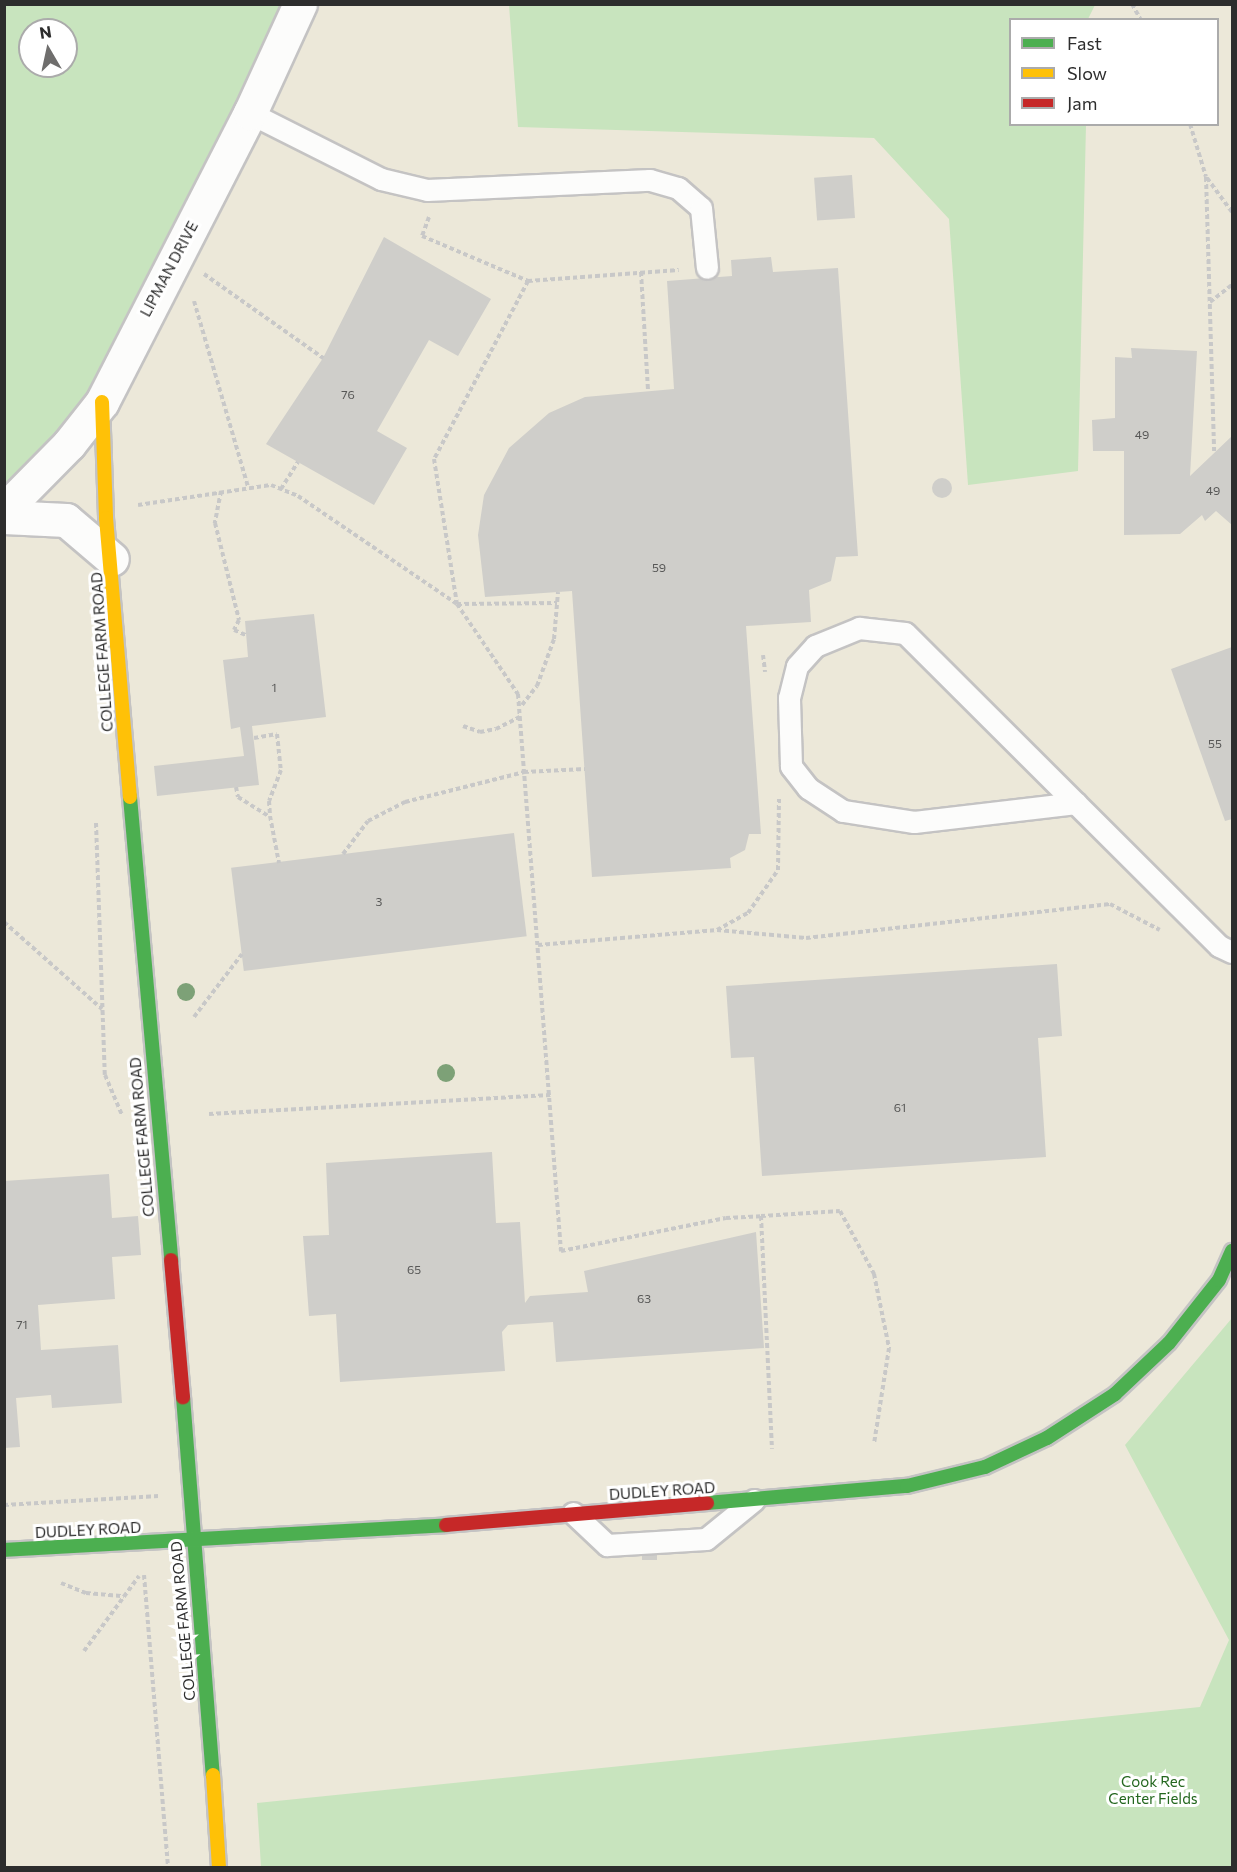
<!DOCTYPE html>
<style>
body{margin:0}
#map{position:relative;width:1237px;height:1872px;overflow:hidden;background:#eae8e3;font-family:Commissioner,sans-serif}
div>[style]{position:absolute}
[style*='--x']{left:calc(var(--x)*1px);top:calc(var(--y)*1px);width:calc(var(--w)*1px);rotate:calc(var(--a)*1deg)}
.education>*{inset:0;background:#ece8d9}
.green>*{inset:0;background:#c8e4be}
.building>*{inset:0;background:#cfceca;transform-origin:0 0}
.round{border-radius:50%}
.path>*{height:4px;margin-top:-2px;transform-origin:0;background:repeating-linear-gradient(90deg,#c8c8c8 0 4.5px,transparent 0 7.5px)}
.roads{filter:drop-shadow(2px 0 #c4c3c3) drop-shadow(-2px 0 #c4c3c3) drop-shadow(0 2px #c4c3c3) drop-shadow(0 -2px #c4c3c3)}
.lane>*{height:21px;margin:-10.5px;padding:0 10.5px;transform-origin:10.5px;border-radius:10.5px;background:#fcfcfb}
.street>*{height:33px;margin:-16.5px;padding:0 16.5px;transform-origin:16.5px;border-radius:16.5px;background:#fcfcfb}
.fast>*{height:14px;margin:-7px;padding:0 7px;transform-origin:7px;border-radius:7px;background:#4caf50}
.slow>*{height:14px;margin:-7px;padding:0 7px;transform-origin:7px;border-radius:7px;background:#ffc107}
.jam>*{height:14px;margin:-7px;padding:0 7px;transform-origin:7px;border-radius:7px;background:#c62828}
.trees>*{width:18px;height:18px;margin:-9px;border-radius:50%;background:#7da177}
span{translate:-50% -50%;white-space:nowrap;text-align:center;line-height:1.15;-webkit-text-stroke:6px #fff;paint-order:stroke}
.number-label{font-size:12px;color:#575756}
.number-label span{-webkit-text-stroke-width:0}
.street-label{font-size:15px;color:#2d2d2d}
.park-label{font-size:15px;color:#24671f}
.frame{position:absolute;inset:0;border:6px solid #2d2d2d;pointer-events:none}
.legend{position:absolute;left:1009px;top:18px;width:210px;height:108px;box-sizing:border-box;background:#fff;border:2px solid #ababab;margin:0;padding:8px 10px;list-style:none;font-size:18px;color:#2d2d2d}
.legend li{display:flex;align-items:center;gap:12px;height:30px}
.legend b{width:30px;border:2px solid #ababab}
.north{position:absolute;left:18px;top:18px;width:60px;height:60px;box-sizing:border-box;background:#fff;border:2px solid #ababab;border-radius:50%;rotate:351deg;font-size:16px;font-weight:700;line-height:24px;text-align:center;color:#2d2d2d}
.north::after{content:'';display:block;margin:auto;width:21px;height:27px;background:#6f6e6d;clip-path:polygon(50% 0,100% 100%,50% 72%,0 100%)}
</style>
<div id="map">
<div class="education">
<i style="clip-path:polygon(evenodd,5px 5px,1232px 5px,1232px 1867px,5px 1868px,5px 5px,1010px 20px,1218px 20px,1218px 124px,1010px 124px,1010px 20px,5px 5px,30px 30px,66px 30px,66px 66px,30px 66px,30px 30px)"></i>
</div>
<div class="green">
<i style="clip-path:polygon(evenodd,5px 5px,309px 5px,114px 372px,5px 510px,5px 5px,30px 30px,66px 30px,66px 66px,30px 66px,30px 30px)"></i>
<i style="clip-path:polygon(509px 5px,1095px 5px,1088px 19px,1010px 20px,1010px 124px,1086px 125px,1078px 471px,968px 485px,949px 219px,874px 138px,518px 127px)"></i>
<i style="clip-path:polygon(1232px 1318px,1232px 1867px,261px 1867px,257px 1803px,1200px 1707px,1229px 1640px,1125px 1445px)"></i>
</div>
<div class="building">
<i style="left:852px;top:175px;width:43px;height:38px;rotate:86deg"></i>
<i style="clip-path:polygon(384px 237px,491px 299px,458px 356px,429px 340px,377px 431px,407px 448px,374px 505px,266px 444px,323px 358px)"></i>
<i style="clip-path:polygon(771px 257px,773px 272px,838px 268px,858px 556px,836px 557px,831px 581px,809px 590px,811px 622px,746px 626px,761px 834px,749px 834px,745px 850px,730px 858px,731px 868px,592px 877px,572px 591px,485px 597px,478px 535px,484px 495px,509px 448px,549px 413px,585px 397px,674px 389px,667px 281px,732px 276px,731px 260px)"></i>
<i style="clip-path:polygon(1131px 348px,1197px 351px,1190px 476px,1232px 436px,1232px 525px,1216px 511px,1205px 521px,1202px 515px,1180px 534px,1124px 535px,1124px 451px,1093px 451px,1092px 420px,1115px 418px,1115px 357px,1132px 358px)"></i>
<i class="round" style="left:932px;top:478px;width:20px;height:20px"></i>
<i style="clip-path:polygon(314px 614px,326px 717px,252px 726px,259px 785px,157px 796px,154px 766px,244px 756px,240px 727px,231px 729px,223px 660px,248px 657px,245px 621px)"></i>
<i style="clip-path:polygon(1232px 647px,1232px 819px,1225px 821px,1171px 669px)"></i>
<i style="left:514px;top:833px;width:104px;height:285px;rotate:83deg"></i>
<i style="clip-path:polygon(1057px 964px,1062px 1036px,1038px 1038px,1046px 1157px,762px 1176px,754px 1057px,731px 1058px,726px 986px)"></i>
<i style="clip-path:polygon(492px 1152px,496px 1223px,520px 1222px,525px 1303px,530px 1296px,588px 1292px,584px 1271px,756px 1232px,764px 1348px,556px 1362px,553px 1322px,508px 1325px,502px 1332px,505px 1371px,340px 1382px,336px 1314px,309px 1316px,303px 1236px,329px 1235px,326px 1163px)"></i>
<i style="clip-path:polygon(109px 1174px,112px 1218px,138px 1216px,141px 1255px,112px 1257px,115px 1299px,38px 1305px,41px 1350px,118px 1345px,122px 1403px,52px 1408px,51px 1395px,16px 1398px,20px 1447px,4px 1448px,4px 1181px)"></i>
<i style="left:657px;top:1552px;width:8px;height:15px;rotate:90deg"></i>
</div>
<div class="path">
<i style="--x:1132;--y:4;--w:18;--a:61"></i>
<i style="--x:1190;--y:124;--w:55;--a:73.2"></i>
<i style="--x:1206;--y:177;--w:277;--a:88.3"></i>
<i style="--x:1207;--y:178;--w:42;--a:53.7"></i>
<i style="--x:429;--y:217;--w:20;--a:110"></i>
<i style="--x:422;--y:236;--w:115;--a:23"></i>
<i style="--x:528;--y:281;--w:201;--a:117.8"></i>
<i style="--x:434;--y:459;--w:147;--a:81"></i>
<i style="--x:457;--y:604;--w:100;--a:-0.6"></i>
<i style="--x:641;--y:272;--w:118;--a:86.6"></i>
<i style="--x:204;--y:274;--w:146;--a:35.2"></i>
<i style="--x:528;--y:281;--w:151;--a:-4.2"></i>
<i style="--x:194;--y:301;--w:194;--a:73.8"></i>
<i style="--x:1210;--y:302;--w:28;--a:-38"></i>
<i style="--x:281;--y:489;--w:32;--a:-58"></i>
<i style="--x:221;--y:491;--w:33;--a:101"></i>
<i style="--x:215;--y:523;--w:100;--a:76.1"></i>
<i style="--x:239;--y:620;--w:11;--a:117"></i>
<i style="--x:234;--y:630;--w:13;--a:23"></i>
<i style="--x:138;--y:505;--w:134;--a:-8.6"></i>
<i style="--x:271;--y:485;--w:29;--a:22"></i>
<i style="--x:298;--y:496;--w:192;--a:34.2"></i>
<i style="--x:457;--y:604;--w:109;--a:55.9"></i>
<i style="--x:518;--y:694;--w:559;--a:85.59"></i>
<i style="--x:561;--y:1251;--w:168;--a:-11.3"></i>
<i style="--x:726;--y:1218;--w:35;--a:-3"></i>
<i style="--x:761;--y:1216;--w:233;--a:87.3"></i>
<i style="--x:763;--y:655;--w:17;--a:83"></i>
<i style="--x:522;--y:705;--w:24;--a:-52"></i>
<i style="--x:537;--y:686;--w:50;--a:-70.1"></i>
<i style="--x:554;--y:639;--w:47;--a:-85.1"></i>
<i style="--x:463;--y:726;--w:18;--a:19"></i>
<i style="--x:480;--y:732;--w:16;--a:-11"></i>
<i style="--x:496;--y:729;--w:28;--a:-27"></i>
<i style="--x:254;--y:738;--w:23;--a:-10"></i>
<i style="--x:277;--y:734;--w:36;--a:84"></i>
<i style="--x:281;--y:770;--w:33;--a:111"></i>
<i style="--x:269;--y:801;--w:15;--a:86"></i>
<i style="--x:270;--y:816;--w:48;--a:79.2"></i>
<i style="--x:236;--y:787;--w:10;--a:79"></i>
<i style="--x:238;--y:797;--w:36;--a:32"></i>
<i style="--x:96;--y:823;--w:252;--a:88"></i>
<i style="--x:105;--y:1075;--w:43;--a:67"></i>
<i style="--x:343;--y:854;--w:41;--a:-52.9"></i>
<i style="--x:368;--y:821;--w:42;--a:-27.2"></i>
<i style="--x:405;--y:802;--w:123;--a:-14.1"></i>
<i style="--x:524;--y:772;--w:61;--a:-2.8"></i>
<i style="--x:4;--y:922;--w:131;--a:41.6"></i>
<i style="--x:717;--y:930;--w:89;--a:5.1"></i>
<i style="--x:806;--y:938;--w:306;--a:-6.4"></i>
<i style="--x:1110;--y:904;--w:56;--a:27.5"></i>
<i style="--x:538;--y:945;--w:180;--a:-4.8"></i>
<i style="--x:717;--y:930;--w:35;--a:-29"></i>
<i style="--x:748;--y:913;--w:52;--a:-55.1"></i>
<i style="--x:778;--y:870;--w:71;--a:-89.2"></i>
<i style="--x:194;--y:1017;--w:79;--a:-52.7"></i>
<i style="--x:209;--y:1114;--w:342;--a:-3.2"></i>
<i style="--x:761;--y:1216;--w:79;--a:-3.6"></i>
<i style="--x:840;--y:1211;--w:72;--a:61.6"></i>
<i style="--x:874;--y:1274;--w:76;--a:78.5"></i>
<i style="--x:889;--y:1348;--w:97;--a:98.9"></i>
<i style="--x:4;--y:1505;--w:155;--a:-3.3"></i>
<i style="--x:144;--y:1575;--w:294;--a:85.3"></i>
<i style="--x:61;--y:1583;--w:27;--a:22"></i>
<i style="--x:86;--y:1593;--w:38;--a:5"></i>
<i style="--x:84;--y:1651;--w:93;--a:-53.7"></i>
</div>
<div class="roads">
<div class="lane">
<i style="--x:250;--y:113;--w:147;--a:26.7"></i>
<i style="--x:381;--y:179;--w:47;--a:13.4"></i>
<i style="--x:427;--y:190;--w:223;--a:-2.6"></i>
<i style="--x:650;--y:180;--w:29;--a:16"></i>
<i style="--x:678;--y:188;--w:30;--a:41"></i>
<i style="--x:701;--y:208;--w:60;--a:84.3"></i>
<i style="--x:1076;--y:803;--w:163;--a:173.3"></i>
<i style="--x:914;--y:822;--w:72;--a:-171.2"></i>
<i style="--x:843;--y:811;--w:42;--a:-146.7"></i>
<i style="--x:808;--y:788;--w:28;--a:-128"></i>
<i style="--x:791;--y:766;--w:68;--a:-91.7"></i>
<i style="--x:789;--y:698;--w:33;--a:-76"></i>
<i style="--x:797;--y:666;--w:27;--a:-48"></i>
<i style="--x:815;--y:646;--w:48;--a:-22.2"></i>
<i style="--x:859;--y:628;--w:46;--a:6.2"></i>
<i style="--x:905;--y:633;--w:443;--a:44.9"></i>
<i style="--x:1219;--y:946;--w:14;--a:25"></i>
<i style="--x:573;--y:1513;--w:47;--a:43.3"></i>
<i style="--x:607;--y:1545;--w:99;--a:-3.5"></i>
<i style="--x:706;--y:1539;--w:62;--a:-39.1"></i>
</div>
<div class="street">
<i style="--x:4;--y:510;--w:93;--a:-45.4"></i>
<i style="--x:69;--y:444;--w:53;--a:-51.8"></i>
<i style="--x:102;--y:402;--w:325;--a:-62.9"></i>
<i style="--x:250;--y:113;--w:120;--a:-65.4"></i>
<i style="--x:4;--y:517;--w:62;--a:2.8"></i>
<i style="--x:66;--y:520;--w:60;--a:40.3"></i>
</div>
<div class="fast">
<i style="--x:130;--y:797;--w:465;--a:84.9"></i>
<i style="--x:183;--y:1397;--w:379;--a:85.5"></i>
<i style="--x:707;--y:1503;--w:201;--a:-4.9"></i>
<i style="--x:907;--y:1486;--w:80;--a:-13.7"></i>
<i style="--x:985;--y:1467;--w:68;--a:-25.1"></i>
<i style="--x:1047;--y:1438;--w:81;--a:-32.9"></i>
<i style="--x:1115;--y:1394;--w:74;--a:-43.4"></i>
<i style="--x:1169;--y:1343;--w:80;--a:-51.6"></i>
<i style="--x:1219;--y:1280;--w:32;--a:-66"></i>
<i style="--x:4;--y:1550;--w:443;--a:-3.2"></i>
</div>
<div class="slow">
<i style="--x:102;--y:402;--w:116;--a:88"></i>
<i style="--x:106;--y:518;--w:280;--a:85.1"></i>
<i style="--x:213;--y:1775;--w:93;--a:86.3"></i>
</div>
<div class="jam">
<i style="--x:171;--y:1260;--w:138;--a:85"></i>
<i style="--x:446;--y:1525;--w:262;--a:-4.8"></i>
</div>
</div>
<div class="trees">
<i style="left:186px;top:992px"></i>
<i style="left:446px;top:1073px"></i>
</div>
<div class="number-label">
<span style="left:348px;top:395px">76</span>
<span style="left:1142px;top:435px">49</span>
<span style="left:1213px;top:491px">49</span>
<span style="left:659px;top:568px">59</span>
<span style="left:274px;top:688px">1</span>
<span style="left:1215px;top:744px">55</span>
<span style="left:379px;top:902px">3</span>
<span style="left:900px;top:1108px">61</span>
<span style="left:414px;top:1270px">65</span>
<span style="left:644px;top:1299px">63</span>
<span style="left:22px;top:1325px">71</span>
</div>
<div class="street-label">
<span style="left:169px;top:269px;rotate:-62deg">LIPMAN DRIVE</span>
<span style="left:102px;top:652px;rotate:-94deg">COLLEGE FARM ROAD</span>
<span style="left:142px;top:1137px;rotate:-95deg">COLLEGE FARM ROAD</span>
<span style="left:662px;top:1491px;rotate:-4deg">DUDLEY ROAD</span>
<span style="left:88px;top:1530px;rotate:-3deg">DUDLEY ROAD</span>
<span style="left:183px;top:1621px;rotate:-95deg">COLLEGE FARM ROAD</span>
</div>
<div class="park-label">
<span style="left:1153px;top:1790px">Cook Rec<br>Center Fields</span>
</div>
<div class="frame"></div>
<ul class="legend">
<li><b style="height:8px;background:#4caf50"></b>Fast</li>
<li><b style="height:8px;background:#ffc107"></b>Slow</li>
<li><b style="height:8px;background:#c62828"></b>Jam</li>
</ul>
<div class="north">N</div>
</div>
